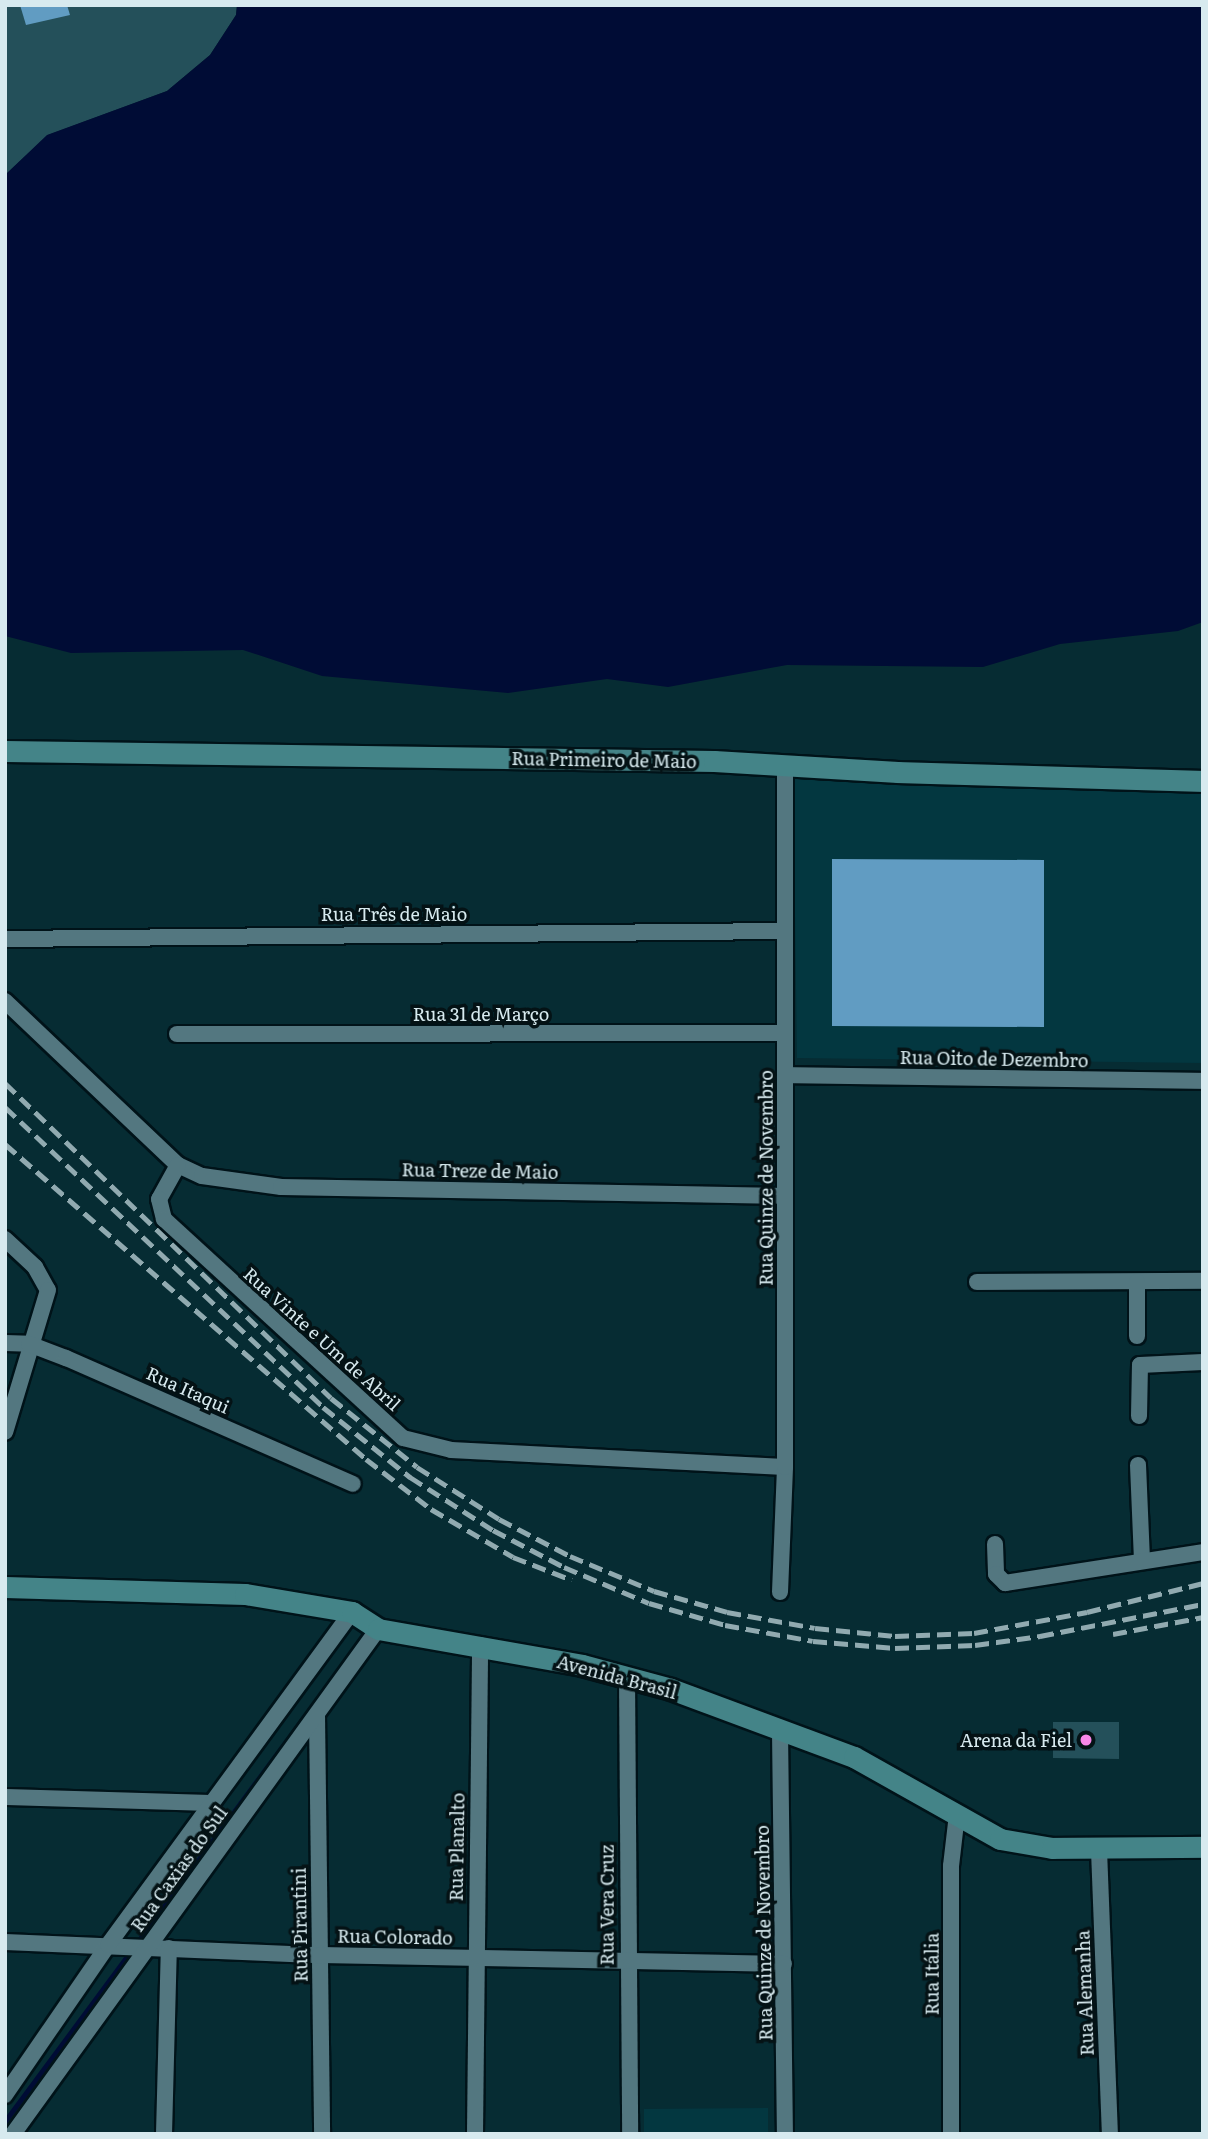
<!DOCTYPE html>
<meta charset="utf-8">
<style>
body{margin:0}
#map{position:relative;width:1208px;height:2139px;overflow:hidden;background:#062c33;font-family:Literata,serif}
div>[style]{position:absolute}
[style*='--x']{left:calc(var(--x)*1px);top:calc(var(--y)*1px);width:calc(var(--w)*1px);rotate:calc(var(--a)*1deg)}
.built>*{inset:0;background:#033740}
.green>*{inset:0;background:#24505a}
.water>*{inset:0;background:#000c35}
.stream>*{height:5px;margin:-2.5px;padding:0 2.5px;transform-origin:2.5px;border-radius:2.5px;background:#000c35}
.building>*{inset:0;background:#619cc2}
.roads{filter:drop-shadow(2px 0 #001319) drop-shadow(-2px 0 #001319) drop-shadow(0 2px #001319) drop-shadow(0 -2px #001319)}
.street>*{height:16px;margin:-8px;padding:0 8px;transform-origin:8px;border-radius:8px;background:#537780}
.secondary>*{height:21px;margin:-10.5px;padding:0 10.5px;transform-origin:10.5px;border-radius:10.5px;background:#448488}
.rail>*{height:5px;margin-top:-2.5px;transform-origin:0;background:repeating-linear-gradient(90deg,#91aab0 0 14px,transparent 0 21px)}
.dots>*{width:19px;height:19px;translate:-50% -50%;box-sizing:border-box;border:4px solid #041215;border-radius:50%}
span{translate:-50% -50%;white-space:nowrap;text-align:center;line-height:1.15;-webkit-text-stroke:7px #041215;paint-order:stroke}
.street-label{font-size:18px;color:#d7eaef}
.poi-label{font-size:18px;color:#d7eaef}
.right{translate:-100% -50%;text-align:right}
.frame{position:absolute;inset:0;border:7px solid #d7eaef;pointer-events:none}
</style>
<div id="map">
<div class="built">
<div style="clip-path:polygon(793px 773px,1203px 788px,1203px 1063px,797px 1058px)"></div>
<div style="clip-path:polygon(768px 2108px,768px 2134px,644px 2134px,644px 2109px)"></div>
</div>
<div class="green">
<div style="clip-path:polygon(5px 5px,237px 5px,236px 15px,210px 55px,167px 91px,48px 135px,5px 175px)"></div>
<div style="clip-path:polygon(1053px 1722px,1119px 1722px,1119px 1759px,1053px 1758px)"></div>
</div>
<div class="water">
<div style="clip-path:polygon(237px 5px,1203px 5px,1203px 622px,1178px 631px,1060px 644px,983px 667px,787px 665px,668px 687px,607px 679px,508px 693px,322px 676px,243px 650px,71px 653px,5px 636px,5px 175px,47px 135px,167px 91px,210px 55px,236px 15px)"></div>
</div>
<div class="stream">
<div style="--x:136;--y:1944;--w:358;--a:-53.5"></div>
<div style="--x:5;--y:2121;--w:210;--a:-53.5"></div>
</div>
<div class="building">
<div style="clip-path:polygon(20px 5px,67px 5px,70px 15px,26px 25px)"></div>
<div style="clip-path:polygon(832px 859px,1044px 860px,1044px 1027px,832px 1026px)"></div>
</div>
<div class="roads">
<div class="street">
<div style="--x:5;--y:939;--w:779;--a:-0.59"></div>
<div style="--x:5;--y:1001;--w:238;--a:43.5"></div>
<div style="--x:178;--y:1165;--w:26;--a:25"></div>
<div style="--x:202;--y:1176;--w:80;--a:7.9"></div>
<div style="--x:281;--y:1187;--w:504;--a:1.02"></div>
<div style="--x:177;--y:1034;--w:607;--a:-0.09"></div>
<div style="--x:785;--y:1075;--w:418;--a:0.8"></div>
<div style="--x:178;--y:1165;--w:39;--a:119"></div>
<div style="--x:159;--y:1199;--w:21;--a:76"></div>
<div style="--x:164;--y:1219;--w:324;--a:42.5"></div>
<div style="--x:403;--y:1438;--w:49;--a:14"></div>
<div style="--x:451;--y:1450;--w:334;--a:2.9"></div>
<div style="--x:5;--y:1239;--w:41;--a:43"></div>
<div style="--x:35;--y:1267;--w:26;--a:61"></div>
<div style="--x:48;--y:1290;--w:148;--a:106.8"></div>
<div style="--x:977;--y:1282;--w:226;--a:-0.3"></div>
<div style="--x:1137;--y:1336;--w:54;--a:-90"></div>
<div style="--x:5;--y:1343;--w:24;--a:2"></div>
<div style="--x:29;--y:1344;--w:40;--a:21"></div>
<div style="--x:66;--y:1358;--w:313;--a:23.7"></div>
<div style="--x:1139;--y:1416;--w:51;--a:-88.9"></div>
<div style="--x:1140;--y:1365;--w:63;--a:-2.7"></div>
<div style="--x:1138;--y:1465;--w:96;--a:87.6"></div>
<div style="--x:995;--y:1544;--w:30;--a:88"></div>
<div style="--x:996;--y:1574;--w:13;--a:45"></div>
<div style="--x:1005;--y:1583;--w:200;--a:-8.9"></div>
<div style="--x:780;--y:1592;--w:125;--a:-87.7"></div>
<div style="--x:785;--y:1467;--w:703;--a:-90"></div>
<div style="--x:627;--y:1676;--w:458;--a:89.6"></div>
<div style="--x:317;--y:1715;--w:419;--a:89.3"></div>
<div style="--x:780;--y:1731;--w:403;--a:89.3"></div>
<div style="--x:5;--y:1797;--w:206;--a:1.7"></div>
<div style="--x:1099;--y:1850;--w:284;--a:87.8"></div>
<div style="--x:5;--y:1942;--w:315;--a:2.4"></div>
<div style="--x:320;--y:1955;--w:464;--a:1.1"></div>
<div style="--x:5;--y:2095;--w:182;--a:-55.5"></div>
<div style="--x:108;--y:1945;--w:413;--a:-53.8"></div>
<div style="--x:13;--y:2134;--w:623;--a:-54.14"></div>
<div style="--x:164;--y:2134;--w:186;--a:-88.5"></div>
<div style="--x:475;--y:2134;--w:489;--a:-89.4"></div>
<div style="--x:951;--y:2134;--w:268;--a:-90"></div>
<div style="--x:951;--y:1866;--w:52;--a:-83.4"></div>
</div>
<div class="secondary">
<div style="--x:5;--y:751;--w:709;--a:0.81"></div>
<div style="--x:714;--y:761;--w:184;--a:3.4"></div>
<div style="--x:898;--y:772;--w:305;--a:1.7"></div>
<div style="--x:5;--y:1587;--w:240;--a:1.7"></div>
<div style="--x:245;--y:1594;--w:109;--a:9.5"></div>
<div style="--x:352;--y:1612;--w:31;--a:33"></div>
<div style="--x:378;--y:1629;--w:207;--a:10"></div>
<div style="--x:582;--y:1665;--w:92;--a:15.1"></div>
<div style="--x:671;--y:1689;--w:195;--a:20.4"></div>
<div style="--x:854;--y:1757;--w:167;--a:29.3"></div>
<div style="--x:1000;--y:1839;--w:53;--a:9.8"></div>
<div style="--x:1052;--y:1848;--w:151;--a:-0.4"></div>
</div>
</div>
<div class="rail">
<div style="--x:5;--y:1083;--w:453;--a:44"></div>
<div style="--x:331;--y:1398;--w:110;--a:38.7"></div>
<div style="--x:417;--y:1467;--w:97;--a:32.4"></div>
<div style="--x:499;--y:1519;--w:80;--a:27.5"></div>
<div style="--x:570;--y:1556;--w:91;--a:22.6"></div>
<div style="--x:654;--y:1591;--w:76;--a:16"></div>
<div style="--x:727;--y:1612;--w:89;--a:10.3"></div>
<div style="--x:815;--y:1628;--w:80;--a:5.7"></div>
<div style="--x:895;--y:1636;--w:79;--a:-2.2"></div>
<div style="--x:974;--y:1633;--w:115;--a:-10.5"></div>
<div style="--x:1087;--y:1612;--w:120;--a:-14"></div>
<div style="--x:5;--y:1107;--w:437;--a:43.3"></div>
<div style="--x:323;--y:1407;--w:112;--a:38.8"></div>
<div style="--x:410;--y:1477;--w:98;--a:32.6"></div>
<div style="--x:493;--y:1530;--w:80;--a:27.5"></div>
<div style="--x:564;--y:1567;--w:92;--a:23"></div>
<div style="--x:649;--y:1603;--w:79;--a:16.1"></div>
<div style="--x:725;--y:1625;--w:89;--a:10.3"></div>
<div style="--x:813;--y:1641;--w:82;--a:4.9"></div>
<div style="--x:895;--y:1648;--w:80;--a:-2.1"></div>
<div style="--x:975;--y:1645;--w:66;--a:-7.9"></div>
<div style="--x:1040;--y:1636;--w:166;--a:-11.1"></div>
<div style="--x:5;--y:1144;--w:479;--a:41.1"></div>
<div style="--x:366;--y:1459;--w:82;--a:37.6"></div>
<div style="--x:431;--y:1509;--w:95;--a:30.3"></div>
<div style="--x:513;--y:1557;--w:63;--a:21.3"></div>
<div style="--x:1113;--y:1634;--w:92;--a:-10.7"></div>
</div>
<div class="dots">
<div style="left:1086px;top:1740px;background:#f987e8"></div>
</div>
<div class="street-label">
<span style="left:604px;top:760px;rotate:1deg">Rua Primeiro de Maio</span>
<span style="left:394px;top:914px">Rua Três de Maio</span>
<span style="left:481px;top:1014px">Rua 31 de Março</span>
<span style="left:994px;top:1059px;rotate:1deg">Rua Oito de Dezembro</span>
<span style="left:480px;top:1171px;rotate:1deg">Rua Treze de Maio</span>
<span style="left:766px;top:1178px;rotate:-90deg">Rua Quinze de Novembro</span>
<span style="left:322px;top:1339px;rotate:42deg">Rua Vinte e Um de Abril</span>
<span style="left:188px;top:1390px;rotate:24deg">Rua Itaqui</span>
<span style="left:617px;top:1677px;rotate:15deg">Avenida Brasil</span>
<span style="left:457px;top:1847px;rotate:-89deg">Rua Planalto</span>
<span style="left:179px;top:1869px;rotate:-54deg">Rua Caxias do Sul</span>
<span style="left:607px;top:1905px;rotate:-90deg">Rua Vera Cruz</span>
<span style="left:300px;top:1925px;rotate:-91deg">Rua Pirantini</span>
<span style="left:764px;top:1933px;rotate:-91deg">Rua Quinze de Novembro</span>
<span style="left:395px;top:1937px;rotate:1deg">Rua Colorado</span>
<span style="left:932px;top:1974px;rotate:-90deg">Rua Itália</span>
<span style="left:1085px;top:1993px;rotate:-92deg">Rua Alemanha</span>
</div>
<div class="poi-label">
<span class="right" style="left:1072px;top:1740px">Arena da Fiel</span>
</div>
<div class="frame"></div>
</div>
